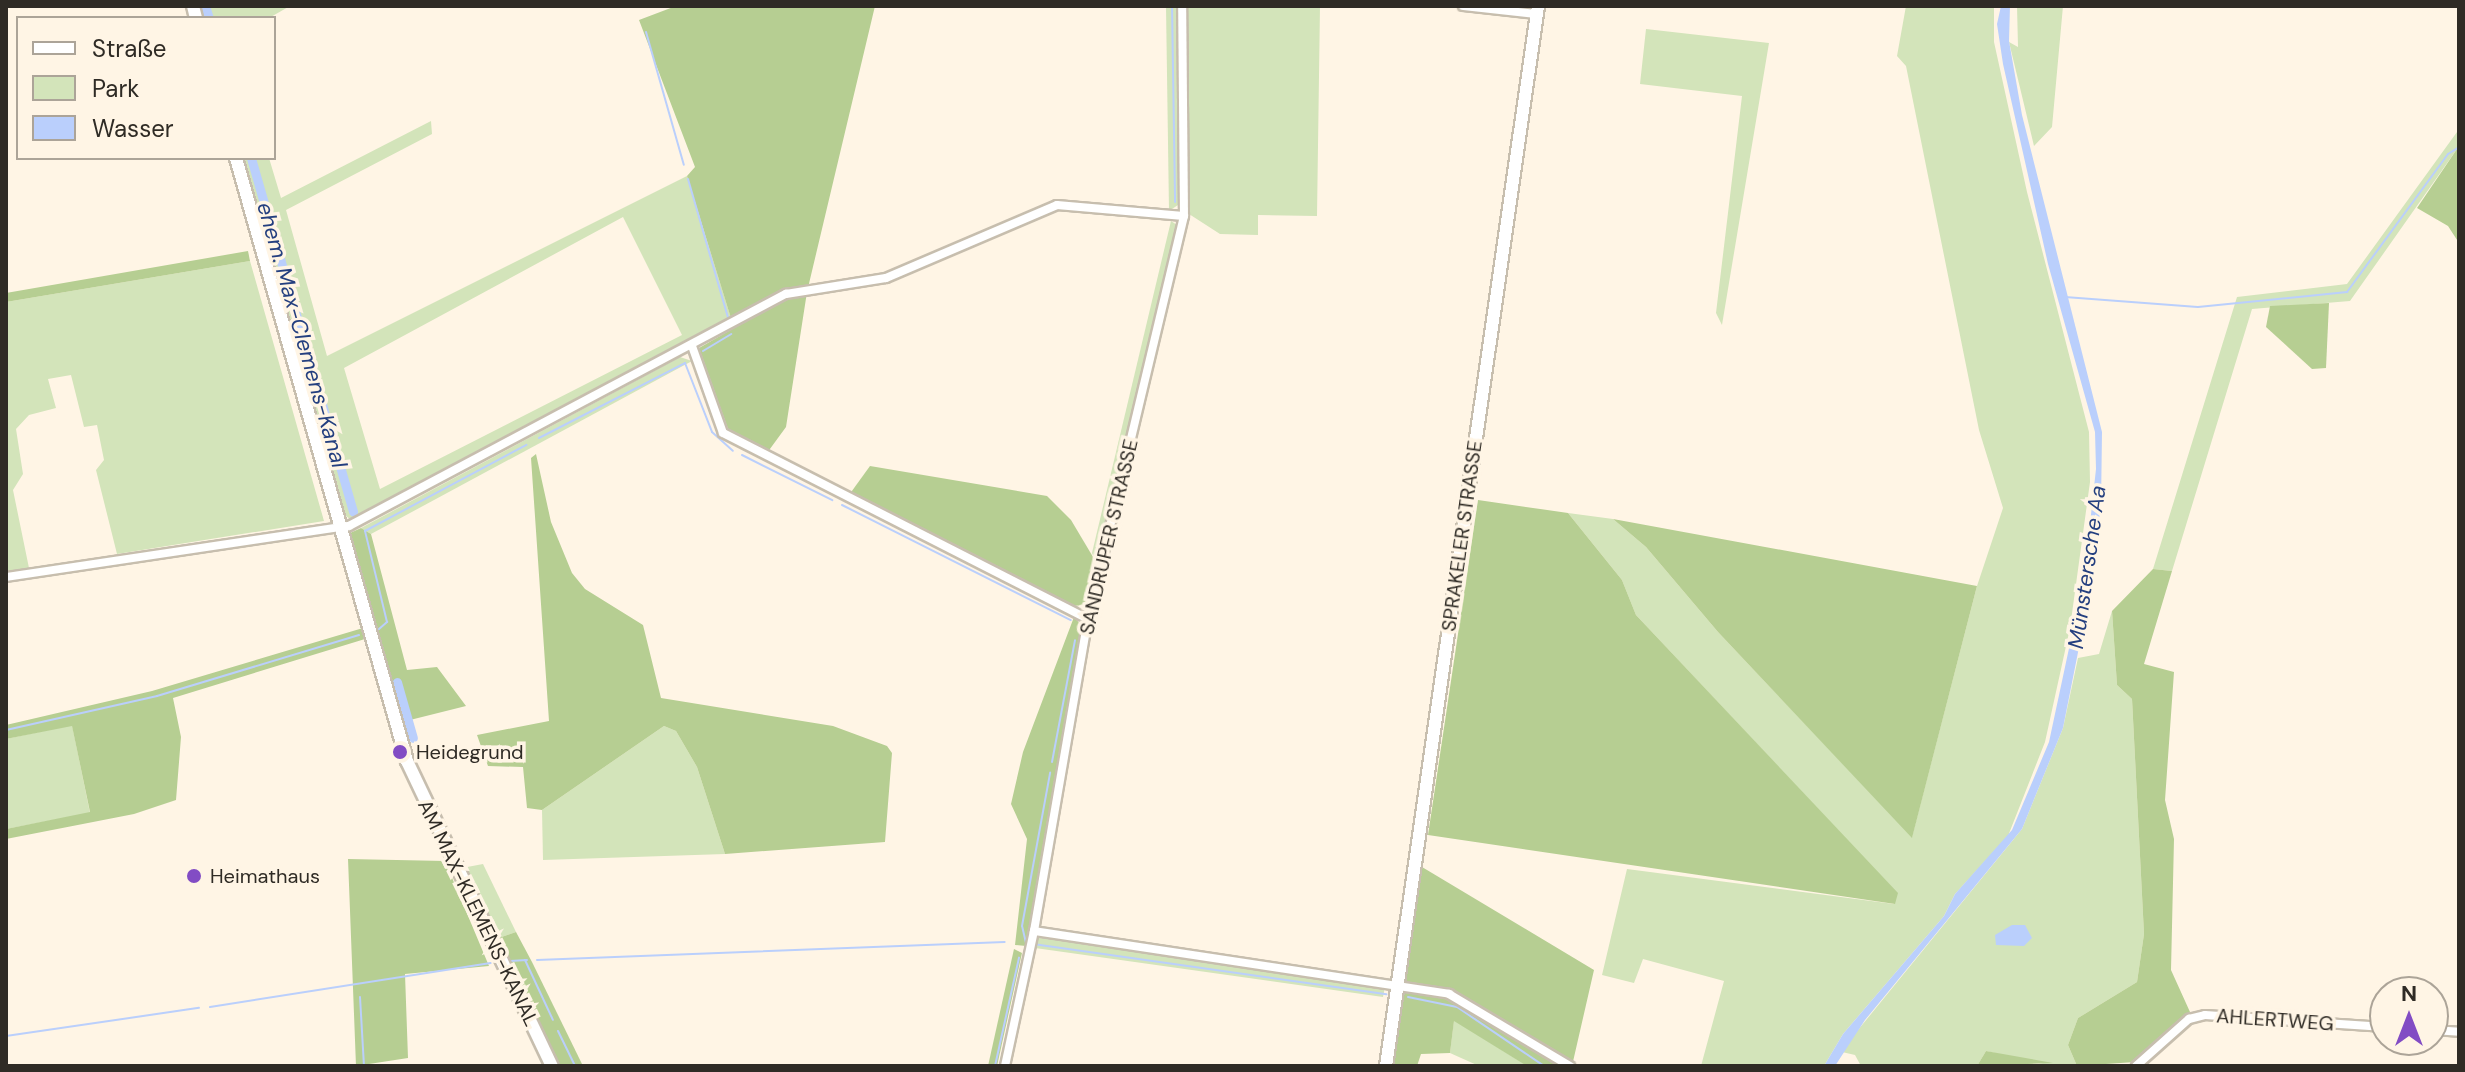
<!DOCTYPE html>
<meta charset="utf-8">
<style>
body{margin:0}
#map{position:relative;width:2465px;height:1072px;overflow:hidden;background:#fff5e5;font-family:"DM Sans",sans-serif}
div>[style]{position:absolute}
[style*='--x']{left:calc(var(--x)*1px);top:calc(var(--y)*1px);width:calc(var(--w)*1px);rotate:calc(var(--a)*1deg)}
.green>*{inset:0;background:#d3e4ba}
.forest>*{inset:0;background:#b6ce92}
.water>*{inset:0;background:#bacffc}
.stream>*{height:2px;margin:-1px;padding:0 1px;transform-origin:1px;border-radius:1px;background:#bacffc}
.canal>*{height:9px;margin:-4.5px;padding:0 4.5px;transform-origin:4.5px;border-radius:4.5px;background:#bacffc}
.roads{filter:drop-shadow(2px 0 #c7beae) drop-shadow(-2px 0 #c7beae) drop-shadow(0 2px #c7beae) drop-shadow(0 -2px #c7beae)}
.minor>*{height:8px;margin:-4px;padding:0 4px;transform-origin:4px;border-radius:4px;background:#fff}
.secondary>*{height:12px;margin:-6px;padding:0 6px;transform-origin:6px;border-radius:6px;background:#fff}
.dots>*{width:22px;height:22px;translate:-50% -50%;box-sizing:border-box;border:4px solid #fff5e5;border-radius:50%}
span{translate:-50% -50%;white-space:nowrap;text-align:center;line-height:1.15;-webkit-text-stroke:7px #fff5e5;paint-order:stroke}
.street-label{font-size:20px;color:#2f2b25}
.poi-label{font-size:20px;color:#2f2b25}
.left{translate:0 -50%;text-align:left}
.water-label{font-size:22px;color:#243f7f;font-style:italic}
.frame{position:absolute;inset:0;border:8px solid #2f2b25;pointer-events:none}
.legend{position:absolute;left:16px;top:16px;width:260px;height:144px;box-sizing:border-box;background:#fff5e5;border:2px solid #aca498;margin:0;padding:10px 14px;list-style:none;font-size:24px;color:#2f2b25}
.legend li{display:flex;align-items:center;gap:16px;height:40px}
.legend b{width:40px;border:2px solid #aca498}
.north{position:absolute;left:2369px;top:976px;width:80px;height:80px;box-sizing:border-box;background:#fff5e5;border:2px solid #aca498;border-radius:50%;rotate:0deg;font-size:22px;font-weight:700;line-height:32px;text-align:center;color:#2f2b25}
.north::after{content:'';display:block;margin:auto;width:28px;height:36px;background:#824cc4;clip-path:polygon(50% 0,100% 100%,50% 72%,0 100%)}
</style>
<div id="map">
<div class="green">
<div style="clip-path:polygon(199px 6px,290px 6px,269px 18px,202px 18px)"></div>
<div style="clip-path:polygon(1166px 6px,1176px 6px,1178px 205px,1169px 211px)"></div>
<div style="clip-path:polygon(1187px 6px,1320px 6px,1317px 216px,1258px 215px,1258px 235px,1220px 234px,1189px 214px)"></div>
<div style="clip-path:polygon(1906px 6px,1994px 6px,1994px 42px,2027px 192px,2089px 432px,2090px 482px,2070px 628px,2045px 742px,2008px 836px,1955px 894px,1944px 916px,1843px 1034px,1824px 1066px,1701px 1066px,1724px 981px,1643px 959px,1634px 983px,1602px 975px,1627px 869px,1894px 904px,1897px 893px,1636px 615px,1622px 580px,1568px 513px,1613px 519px,1646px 547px,1718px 632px,1912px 837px,1977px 586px,2003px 508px,1979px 430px,1906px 66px,1897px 56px)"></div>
<div style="clip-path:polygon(2017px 6px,2063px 6px,2052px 127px,2034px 146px,2009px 42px,2018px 47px)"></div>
<div style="clip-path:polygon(1646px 29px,1769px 43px,1722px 325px,1716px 313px,1742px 96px,1640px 84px)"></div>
<div style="clip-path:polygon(evenodd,431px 121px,432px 134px,286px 210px,327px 356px,687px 176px,731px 318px,350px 519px,343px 514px,242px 158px,269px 158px,281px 198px,431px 121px,623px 217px,682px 335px,380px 489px,344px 368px,623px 217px)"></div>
<div style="clip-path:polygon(2457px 132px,2457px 149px,2350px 301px,2252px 309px,2172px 571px,2153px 569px,2237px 297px,2347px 284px)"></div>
<div style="clip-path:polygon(1171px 221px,1177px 225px,1096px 562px,1092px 553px)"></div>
<div style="clip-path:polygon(250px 261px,324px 521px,117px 554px,96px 470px,104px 460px,97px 425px,84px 427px,71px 375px,48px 379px,56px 408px,29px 415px,16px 429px,23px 474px,13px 490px,29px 568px,6px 571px,6px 302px)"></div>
<div style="clip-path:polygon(680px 357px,692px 361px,371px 534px,361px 528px)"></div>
<div style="clip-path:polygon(2112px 611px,2117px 685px,2132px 699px,2144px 934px,2137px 982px,2078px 1018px,2068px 1045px,2077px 1066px,2052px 1066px,1986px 1051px,1977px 1066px,1861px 1066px,1855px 1055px,1842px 1052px,1849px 1041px,2022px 829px,2063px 728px,2078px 658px,2099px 654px)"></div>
<div style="clip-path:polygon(72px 725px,90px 813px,6px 829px,6px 739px)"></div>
<div style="clip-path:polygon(664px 726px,676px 731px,697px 767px,725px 854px,543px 860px,542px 810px)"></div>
<div style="clip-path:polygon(483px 864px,516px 932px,496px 939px,462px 868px)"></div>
<div style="clip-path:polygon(1038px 937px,1385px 987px,1383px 997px,1035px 948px)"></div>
<div style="clip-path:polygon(1454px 1020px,1527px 1066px,1479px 1066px,1450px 1053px)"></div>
</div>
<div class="forest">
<div style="clip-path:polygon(676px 6px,875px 6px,807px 292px,786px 427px,767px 453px,728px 429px,699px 348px,734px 328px,687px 176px,695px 167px,639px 20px)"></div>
<div style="clip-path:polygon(2459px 127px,2459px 243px,2448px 226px,2417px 208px,2457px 149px)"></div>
<div style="clip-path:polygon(248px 251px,250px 261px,6px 302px,6px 293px)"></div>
<div style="clip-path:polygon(2329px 303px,2326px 368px,2312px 369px,2266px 327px,2270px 306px)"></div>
<div style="clip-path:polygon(536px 454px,551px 522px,572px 573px,585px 589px,643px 625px,661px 698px,833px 726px,887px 746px,892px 753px,885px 842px,725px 854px,697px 767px,676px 731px,664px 726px,542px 810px,527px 808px,523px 767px,488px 766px,477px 735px,549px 721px,531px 458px)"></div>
<div style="clip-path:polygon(870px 466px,1047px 496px,1071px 520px,1096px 562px,1086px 605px,1071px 606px,849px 495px)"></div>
<div style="clip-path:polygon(1478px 500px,1568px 513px,1622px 580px,1636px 615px,1898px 893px,1895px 904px,1428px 835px)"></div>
<div style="clip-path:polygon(1613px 519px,1977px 586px,1912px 838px,1718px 632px,1646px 547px)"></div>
<div style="clip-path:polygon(361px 528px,371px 534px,407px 670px,437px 667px,466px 706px,402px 722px,348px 534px)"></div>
<div style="clip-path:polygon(2153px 569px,2172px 571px,2144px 664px,2174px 672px,2165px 800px,2174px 839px,2171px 970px,2190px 1012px,2135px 1062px,2077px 1066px,2068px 1045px,2078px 1018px,2137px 982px,2144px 934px,2132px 699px,2117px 685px,2112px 611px)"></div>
<div style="clip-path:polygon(1074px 617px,1082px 626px,1026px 946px,1015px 945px,1027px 839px,1011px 804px,1023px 752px)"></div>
<div style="clip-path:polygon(363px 628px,365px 639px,173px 698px,181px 737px,176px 800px,134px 814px,6px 839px,6px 829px,90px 812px,72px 726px,6px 739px,6px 725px,152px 691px)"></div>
<div style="clip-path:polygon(348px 859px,445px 861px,489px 966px,405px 974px,408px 1058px,356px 1066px)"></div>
<div style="clip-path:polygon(1422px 867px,1594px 970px,1572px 1066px,1527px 1066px,1454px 1021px,1450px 1053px,1421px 1054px,1417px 1066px,1393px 1066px)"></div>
<div style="clip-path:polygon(516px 932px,532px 962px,583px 1066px,557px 1066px,496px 939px)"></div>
<div style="clip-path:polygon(1014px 949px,1022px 953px,997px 1066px,988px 1066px)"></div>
<div style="clip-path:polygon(1986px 1051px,2053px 1063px,1977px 1066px)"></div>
</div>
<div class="water">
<div style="clip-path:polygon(2001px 6px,2010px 6px,2009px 41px,2022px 115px,2102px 432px,2101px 506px,2085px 617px,2063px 728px,2022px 829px,1865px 1020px,1835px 1066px,1824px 1066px,1843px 1034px,1944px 916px,1955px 894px,2012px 830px,2049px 742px,2084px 578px,2096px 469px,2095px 432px,2048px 264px,2003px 64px,1997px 24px)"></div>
<div style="clip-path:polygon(2012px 925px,2025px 925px,2032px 938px,2024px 946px,1996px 945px,1995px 935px)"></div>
</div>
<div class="stream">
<div style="--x:1172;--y:6;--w:196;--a:89.1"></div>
<div style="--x:646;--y:32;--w:138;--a:74.1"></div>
<div style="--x:688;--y:179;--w:145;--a:73.9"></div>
<div style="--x:2065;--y:297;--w:133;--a:4.3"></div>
<div style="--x:2198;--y:307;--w:150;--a:-5.7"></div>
<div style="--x:2347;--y:292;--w:171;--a:-53.8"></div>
<div style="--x:2448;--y:154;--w:13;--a:-32"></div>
<div style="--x:703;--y:351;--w:33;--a:-31"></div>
<div style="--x:539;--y:438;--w:164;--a:-27.2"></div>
<div style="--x:685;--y:363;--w:74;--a:68.6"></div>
<div style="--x:712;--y:432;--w:28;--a:42"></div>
<div style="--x:742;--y:455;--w:101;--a:26.6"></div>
<div style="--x:842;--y:505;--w:256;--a:26.7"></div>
<div style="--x:379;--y:629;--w:11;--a:-41"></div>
<div style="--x:387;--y:622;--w:94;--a:-103.6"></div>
<div style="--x:365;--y:531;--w:183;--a:-28.1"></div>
<div style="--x:6;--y:730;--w:155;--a:-12.7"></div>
<div style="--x:157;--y:696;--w:211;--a:-16.8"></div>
<div style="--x:1052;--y:762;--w:124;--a:-79.3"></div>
<div style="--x:1026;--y:943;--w:17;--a:-103"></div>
<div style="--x:1022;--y:926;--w:156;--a:-79.6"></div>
<div style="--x:1033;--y:944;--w:357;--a:8.1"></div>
<div style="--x:525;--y:960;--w:66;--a:65"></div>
<div style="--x:537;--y:960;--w:468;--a:-2.2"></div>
<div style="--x:510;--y:961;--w:17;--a:-3"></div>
<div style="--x:360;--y:997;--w:69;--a:86.7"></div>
<div style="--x:1408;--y:997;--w:50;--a:11.5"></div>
<div style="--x:1457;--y:1007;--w:105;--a:34.1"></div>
<div style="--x:210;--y:1007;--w:284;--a:-8.9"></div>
<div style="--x:558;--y:1031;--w:39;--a:64"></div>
<div style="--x:6;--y:1036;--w:195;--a:-8.3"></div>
<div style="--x:995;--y:1066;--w:111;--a:-77.5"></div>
</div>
<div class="canal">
<div style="--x:205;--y:6;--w:13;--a:72"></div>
<div style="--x:251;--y:158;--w:368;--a:73.9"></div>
<div style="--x:397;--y:682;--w:58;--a:74.1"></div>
</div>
<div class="roads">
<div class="minor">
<div style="--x:1463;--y:6;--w:74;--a:6.2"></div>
<div style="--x:692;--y:346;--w:92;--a:70.4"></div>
<div style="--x:723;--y:433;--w:410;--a:27"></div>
<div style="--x:6;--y:577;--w:347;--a:-8.5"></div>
<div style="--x:349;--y:526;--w:495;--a:-28"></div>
<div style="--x:786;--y:294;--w:101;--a:-9.1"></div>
<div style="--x:886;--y:278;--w:186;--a:-23.1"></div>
<div style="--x:1057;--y:205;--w:127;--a:5"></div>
<div style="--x:1034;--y:931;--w:420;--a:8.6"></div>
<div style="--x:1449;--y:994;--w:141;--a:30.8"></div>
<div style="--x:2433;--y:1030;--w:26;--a:4"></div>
<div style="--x:1005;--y:1066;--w:138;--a:-77.9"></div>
<div style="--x:1034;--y:931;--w:317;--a:-80.2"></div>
<div style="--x:1088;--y:619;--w:414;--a:-76.6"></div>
<div style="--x:1184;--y:216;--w:210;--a:-90.5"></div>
<div style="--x:2136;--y:1066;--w:71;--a:-41.6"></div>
<div style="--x:2189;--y:1019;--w:16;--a:-14"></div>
<div style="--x:2205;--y:1015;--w:180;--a:3.8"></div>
</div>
<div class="secondary">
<div style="--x:193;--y:6;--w:12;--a:76"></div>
<div style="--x:236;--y:158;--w:627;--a:74.17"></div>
<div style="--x:407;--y:761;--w:338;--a:64.6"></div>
<div style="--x:1386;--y:1066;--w:1071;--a:-81.84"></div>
</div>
</div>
<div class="dots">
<div style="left:400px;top:752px;background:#824cc4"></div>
<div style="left:194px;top:876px;background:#824cc4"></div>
</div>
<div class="street-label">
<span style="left:1462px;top:536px;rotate:-82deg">SPRAKELER STRASSE</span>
<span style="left:1109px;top:537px;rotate:-77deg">SANDRUPER STRASSE</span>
<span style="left:478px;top:913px;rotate:64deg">AM MAX-KLEMENS-KANAL</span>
<span style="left:2275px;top:1020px;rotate:4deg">AHLERTWEG</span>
</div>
<div class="poi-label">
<span class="left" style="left:416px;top:752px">Heidegrund</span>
<span class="left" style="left:210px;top:876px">Heimathaus</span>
</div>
<div class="water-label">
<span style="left:302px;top:335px;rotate:74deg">ehem. Max-Clemens-Kanal</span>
<span style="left:2087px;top:567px;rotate:-82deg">Münstersche Aa</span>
</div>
<div class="frame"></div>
<ul class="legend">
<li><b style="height:10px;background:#fff"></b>Straße</li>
<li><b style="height:22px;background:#d3e4ba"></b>Park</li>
<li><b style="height:22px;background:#bacffc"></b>Wasser</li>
</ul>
<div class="north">N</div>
</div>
